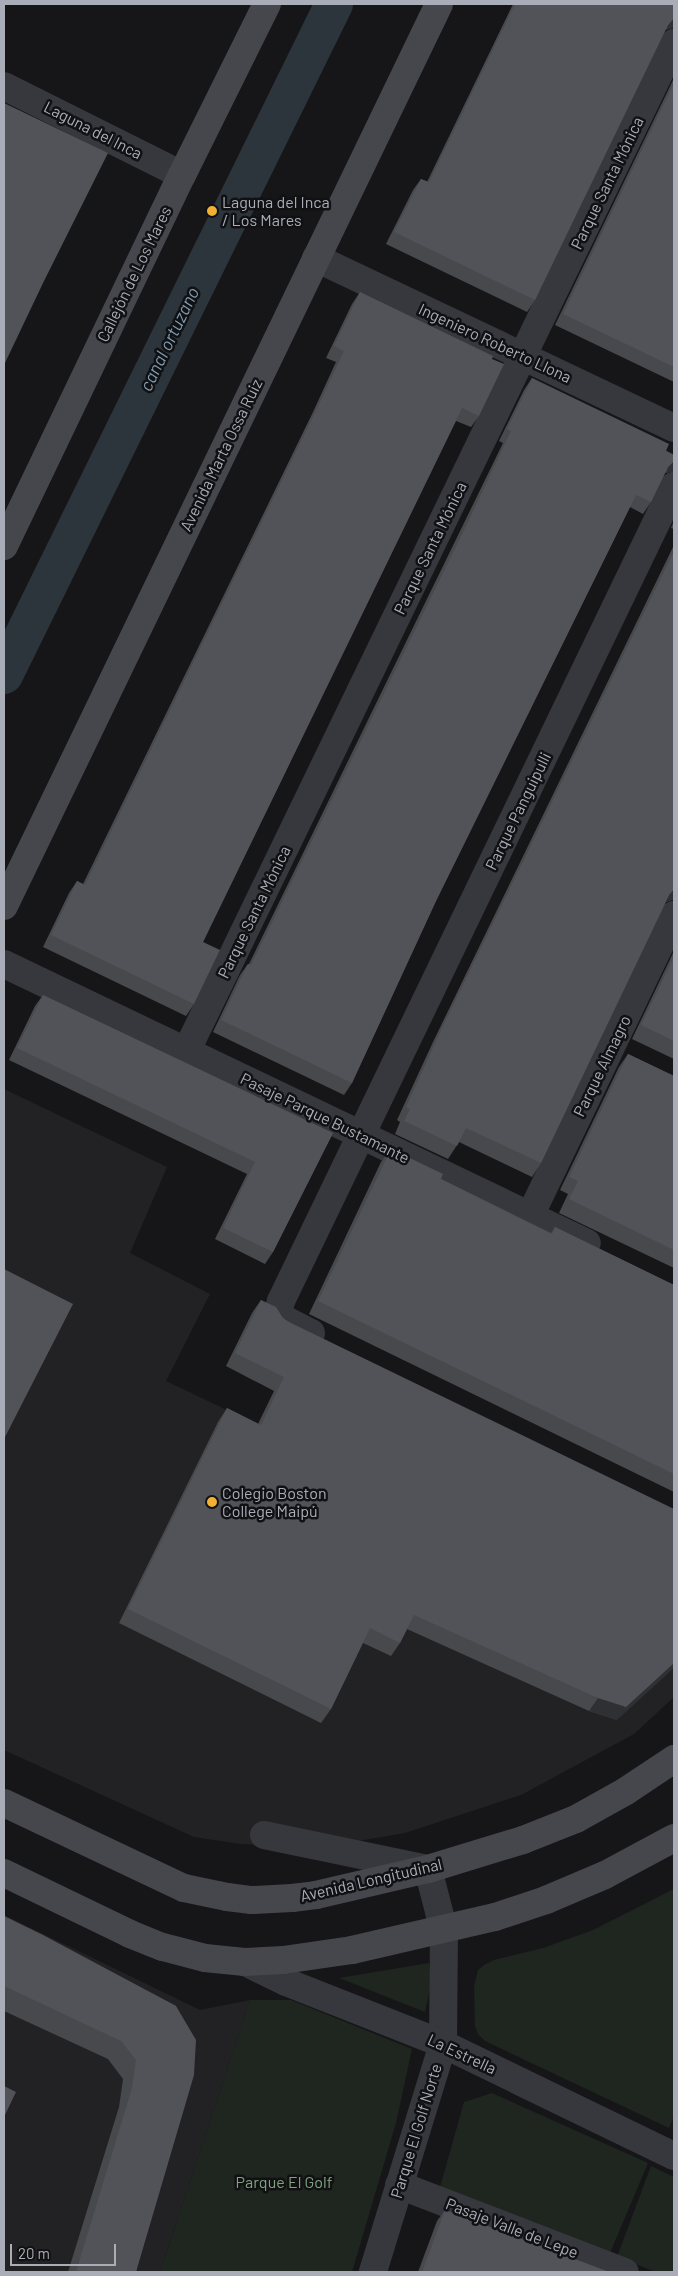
<!DOCTYPE html>
<meta charset="utf-8">
<style>
body{margin:0}
#map{position:relative;width:678px;height:2276px;overflow:hidden;background:#161618;font-family:Barlow,sans-serif}
div>[style]{position:absolute}
[style*='--x']{left:calc(var(--x)*1px);top:calc(var(--y)*1px);width:calc(var(--w)*1px);rotate:calc(var(--a)*1deg)}
.built>*{inset:0;background:#222225}
.green>*{inset:0;background:#1e261f}
.canal>*{height:38px;margin:-19px;padding:0 19px;transform-origin:19px;border-radius:19px;background:#2c353c}
.street>*{height:28px;margin:-14px;padding:0 14px;transform-origin:14px;border-radius:14px;background:#37383d}
.secondary>*{height:28px;margin:-14px;padding:0 14px;transform-origin:14px;border-radius:14px;background:#45474d}
.wall>*{inset:0;background:#47494d}
.shaded-wall>*{inset:0;background:#2f3033}
.building>*{inset:0;background:#525359}
.dots>*{width:14px;height:14px;translate:-50% -50%;box-sizing:border-box;border:2px solid #111113;border-radius:50%}
span{translate:-50% -50%;white-space:nowrap;text-align:center;line-height:1.15;-webkit-text-stroke:5px #111113;paint-order:stroke}
.street-label{font-size:16px;color:#a8adb8}
.poi-label{font-size:16px;color:#a8adb8}
.left{translate:0 -50%;text-align:left}
.park-label{font-size:16px;color:#7fa381}
.water-label{font-size:18px;color:#7f9bb3;font-style:italic}
.frame{position:absolute;inset:0;border:5px solid #a8adb8;pointer-events:none}
.scale{position:absolute;left:10px;top:2244px;width:106px;height:22px;box-sizing:border-box;border:2px solid #a8adb8;border-top:0;padding-left:6px;font-size:15px;line-height:18px;white-space:nowrap;color:#a8adb8;-webkit-text-stroke:4px #111113;paint-order:stroke}
</style>
<div id="map">
<div class="built">
<div style="clip-path:polygon(4px 1089px,167px 1167px,130px 1253px,210px 1294px,166px 1381px,674px 1624px,674px 1697px,634px 1734px,521px 1795px,405px 1833px,323px 1847px,241px 1844px,194px 1837px,4px 1750px)"></div>
<div style="clip-path:polygon(4px 1915px,200px 2010px,250px 2000px,160px 2272px,4px 2272px)"></div>
</div>
<div class="green">
<div style="clip-path:polygon(674px 1889px,674px 2116px,669px 2128px,485px 2041px,478px 2034px,475px 2026px,474px 1987px,478px 1970px,484px 1965px,494px 1960px,543px 1948px,593px 1930px)"></div>
<div style="clip-path:polygon(429px 1963px,431px 1985px,425px 2012px,339px 1978px)"></div>
<div style="clip-path:polygon(250px 2000px,291px 2000px,412px 2049px,396px 2123px,352px 2272px,160px 2272px)"></div>
<div style="clip-path:polygon(492px 2093px,648px 2163px,610px 2253px,440px 2187px,464px 2102px)"></div>
<div style="clip-path:polygon(651px 2166px,674px 2177px,674px 2272px,656px 2272px,617px 2257px)"></div>
</div>
<div class="canal">
<div style="--x:4;--y:675;--w:748;--a:-63.81"></div>
</div>
<div class="street">
<div style="--x:4;--y:86;--w:199;--a:26.6"></div>
<div style="--x:316;--y:258;--w:396;--a:25.4"></div>
<div style="--x:4;--y:964;--w:646;--a:25.57"></div>
<div style="--x:186;--y:1052;--w:1121;--a:-64.19"></div>
<div style="--x:530;--y:1216;--w:334;--a:-64.4"></div>
<div style="--x:311;--y:1333;--w:33;--a:-153"></div>
<div style="--x:282;--y:1318;--w:10;--a:-107"></div>
<div style="--x:279;--y:1308;--w:7;--a:-74"></div>
<div style="--x:281;--y:1301;--w:905;--a:-64.26"></div>
<div style="--x:264;--y:1835;--w:167;--a:11.7"></div>
<div style="--x:428;--y:1869;--w:64;--a:75.5"></div>
<div style="--x:444;--y:1931;--w:113;--a:90.5"></div>
<div style="--x:443;--y:2044;--w:239;--a:107.1"></div>
<div style="--x:245;--y:1962;--w:46;--a:26"></div>
<div style="--x:286;--y:1982;--w:169;--a:21.5"></div>
<div style="--x:443;--y:2044;--w:257;--a:25.9"></div>
<div style="--x:399;--y:2185;--w:242;--a:21.1"></div>
</div>
<div class="secondary">
<div style="--x:4;--y:546;--w:411;--a:-64.4"></div>
<div style="--x:182;--y:175;--w:191;--a:-63.6"></div>
<div style="--x:4;--y:906;--w:1001;--a:-64.25"></div>
<div style="--x:4;--y:1803;--w:199;--a:25.3"></div>
<div style="--x:184;--y:1888;--w:44;--a:11.8"></div>
<div style="--x:227;--y:1897;--w:25;--a:7"></div>
<div style="--x:252;--y:1900;--w:40;--a:-2.9"></div>
<div style="--x:292;--y:1898;--w:24;--a:-7"></div>
<div style="--x:316;--y:1895;--w:115;--a:-13.1"></div>
<div style="--x:428;--y:1869;--w:99;--a:-17"></div>
<div style="--x:523;--y:1840;--w:57;--a:-21.6"></div>
<div style="--x:576;--y:1819;--w:57;--a:-29.2"></div>
<div style="--x:626;--y:1791;--w:58;--a:-33.7"></div>
<div style="--x:4;--y:1873;--w:140;--a:25.8"></div>
<div style="--x:130;--y:1934;--w:35;--a:22"></div>
<div style="--x:163;--y:1947;--w:43;--a:14.7"></div>
<div style="--x:205;--y:1958;--w:40;--a:5.7"></div>
<div style="--x:245;--y:1962;--w:38;--a:-3"></div>
<div style="--x:283;--y:1960;--w:70;--a:-8.2"></div>
<div style="--x:352;--y:1950;--w:147;--a:-13"></div>
<div style="--x:495;--y:1917;--w:54;--a:-18.4"></div>
<div style="--x:546;--y:1900;--w:64;--a:-23"></div>
<div style="--x:605;--y:1875;--w:78;--a:-28.2"></div>
</div>
<div class="wall">
<div style="clip-path:polygon(513px 4px,674px 4px,674px 28px,672px 28px,665px 30px,535px 300px,527px 312px,386px 244px,413px 190px,421px 179px,427px 182px)"></div>
<div style="clip-path:polygon(674px 78px,674px 382px,555px 325px)"></div>
<div style="clip-path:polygon(360px 292px,492px 359px,479px 416px,471px 427px,456px 421px,203px 942px,194px 1004px,186px 1016px,43px 947px,69px 893px,77px 881px,83px 884px,313px 412px,336px 362px,326px 358px,352px 304px)"></div>
<div style="clip-path:polygon(532px 378px,674px 455px,674px 471px,665px 473px,651px 502px,643px 514px,630px 507px,436px 901px,352px 1083px,344px 1095px,213px 1032px,240px 975px,248px 964px,249px 964px,503px 443px,499px 441px,524px 390px)"></div>
<div style="clip-path:polygon(674px 521px,674px 529px,671px 528px)"></div>
<div style="clip-path:polygon(674px 545px,674px 900px,672px 900px,666px 902px,541px 1163px,532px 1177px,459px 1142px,448px 1159px,395px 1134px,400px 1122px,397px 1120px,433px 1042px)"></div>
<div style="clip-path:polygon(674px 951px,674px 1059px,632px 1039px)"></div>
<div style="clip-path:polygon(43px 995px,333px 1133px,273px 1252px,265px 1264px,215px 1239px,247px 1174px,9px 1060px,35px 1006px)"></div>
<div style="clip-path:polygon(628px 1054px,674px 1076px,674px 1268px,559px 1213px,568px 1194px,560px 1190px,619px 1067px)"></div>
<div style="clip-path:polygon(391px 1149px,441px 1179px,551px 1233px,555px 1227px,674px 1285px,674px 1492px,309px 1314px,381px 1162px)"></div>
<div style="clip-path:polygon(261px 1300px,283px 1318px,617px 1720px,589px 1711px,407px 1629px,400px 1643px,391px 1656px,363px 1643px,331px 1709px,321px 1723px,119px 1623px,218px 1422px,227px 1408px,258px 1424px,274px 1391px,226px 1366px,252px 1313px)"></div>
<div style="clip-path:polygon(4px 1916px,176px 2006px,136px 2272px,68px 2272px,119px 2107px,123px 2079px,108px 2059px,4px 2011px)"></div>
<div style="clip-path:polygon(445px 2210px,609px 2272px,418px 2272px,437px 2221px)"></div>
</div>
<div class="shaded-wall">
<div style="clip-path:polygon(674px 18px,674px 28px,672px 28px,666px 30px,668px 25px)"></div>
<div style="clip-path:polygon(674px 461px,674px 471px,666px 473px,668px 467px)"></div>
<div style="clip-path:polygon(674px 889px,674px 900px,672px 900px,665px 902px,669px 895px)"></div>
<div style="clip-path:polygon(674px 1663px,674px 1668px,617px 1720px,589px 1711px,598px 1698px)"></div>
</div>
<div class="building">
<div style="clip-path:polygon(515px 4px,674px 4px,674px 18px,668px 25px,535px 300px,394px 232px,421px 179px,429px 182px)"></div>
<div style="clip-path:polygon(674px 83px,674px 367px,563px 314px)"></div>
<div style="clip-path:polygon(4px 103px,108px 153px,44px 281px,4px 365px)"></div>
<div style="clip-path:polygon(360px 292px,493px 356px,492px 359px,504px 364px,479px 416px,462px 408px,203px 942px,220px 950px,194px 1004px,51px 935px,77px 881px,85px 885px,321px 400px,344px 351px,334px 346px)"></div>
<div style="clip-path:polygon(532px 378px,669px 444px,666px 451px,674px 455px,674px 461px,668px 467px,651px 502px,636px 495px,436px 901px,352px 1083px,221px 1020px,248px 964px,251px 965px,467px 524px,511px 431px,507px 429px)"></div>
<div style="clip-path:polygon(674px 551px,674px 889px,669px 895px,541px 1163px,466px 1128px,457px 1146px,404px 1121px,410px 1109px,406px 1107px,442px 1028px)"></div>
<div style="clip-path:polygon(674px 957px,674px 1041px,641px 1025px)"></div>
<div style="clip-path:polygon(43px 995px,333px 1133px,273px 1252px,223px 1228px,255px 1162px,17px 1048px)"></div>
<div style="clip-path:polygon(628px 1054px,674px 1076px,674px 1250px,569px 1199px,578px 1181px,569px 1177px)"></div>
<div style="clip-path:polygon(391px 1149px,443px 1174px,441px 1179px,552px 1234px,555px 1227px,674px 1285px,674px 1474px,318px 1301px)"></div>
<div style="clip-path:polygon(4px 1269px,73px 1304px,4px 1439px)"></div>
<div style="clip-path:polygon(261px 1300px,276px 1307px,283px 1318px,289px 1322px,674px 1509px,674px 1663px,626px 1707px,598px 1698px,414px 1615px,400px 1643px,370px 1628px,331px 1709px,128px 1609px,227px 1408px,261px 1425px,284px 1377px,235px 1353px)"></div>
<div style="clip-path:polygon(4px 1916px,43px 1935px,176px 2006px,196px 2040px,194px 2075px,136px 2272px,76px 2272px,132px 2088px,136px 2060px,121px 2041px,4px 1986px)"></div>
<div style="clip-path:polygon(4px 2086px,16px 2092px,4px 2117px)"></div>
<div style="clip-path:polygon(445px 2210px,609px 2272px,422px 2272px)"></div>
</div>
<div class="dots">
<div style="left:212px;top:211px;background:#f2b134"></div>
<div style="left:212px;top:1502px;background:#f2b134"></div>
</div>
<div class="street-label">
<span style="left:93px;top:130px;rotate:27deg">Laguna del Inca</span>
<span style="left:607px;top:183px;rotate:-64deg">Parque Santa Mónica</span>
<span style="left:134px;top:274px;rotate:-64deg">Callejón de Los Mares</span>
<span style="left:495px;top:343px;rotate:25deg">Ingeniero Roberto Llona</span>
<span style="left:221px;top:455px;rotate:-64deg">Avenida Marta Ossa Ruiz</span>
<span style="left:430px;top:548px;rotate:-64deg">Parque Santa Mónica</span>
<span style="left:518px;top:811px;rotate:-64deg">Parque Panguipulli</span>
<span style="left:254px;top:912px;rotate:-64deg">Parque Santa Mónica</span>
<span style="left:602px;top:1066px;rotate:-64deg">Parque Almagro</span>
<span style="left:325px;top:1118px;rotate:26deg">Pasaje Parque Bustamante</span>
<span style="left:371px;top:1880px;rotate:-13deg">Avenida Longitudinal</span>
<span style="left:462px;top:2054px;rotate:25deg">La Estrella</span>
<span style="left:416px;top:2131px;rotate:-73deg">Parque El Golf Norte</span>
<span style="left:512px;top:2228px;rotate:21deg">Pasaje Valle de Lepe</span>
</div>
<div class="poi-label">
<span class="left" style="left:222px;top:211px">Laguna del Inca<br>/ Los Mares</span>
<span class="left" style="left:222px;top:1502px">Colegio Boston<br>College Maipú</span>
</div>
<div class="park-label">
<span style="left:284px;top:2182px">Parque El Golf</span>
</div>
<div class="water-label">
<span style="left:169px;top:339px;rotate:-64deg">canal ortuzano</span>
</div>
<div class="frame"></div>
<div class="scale">20 m</div>
</div>
